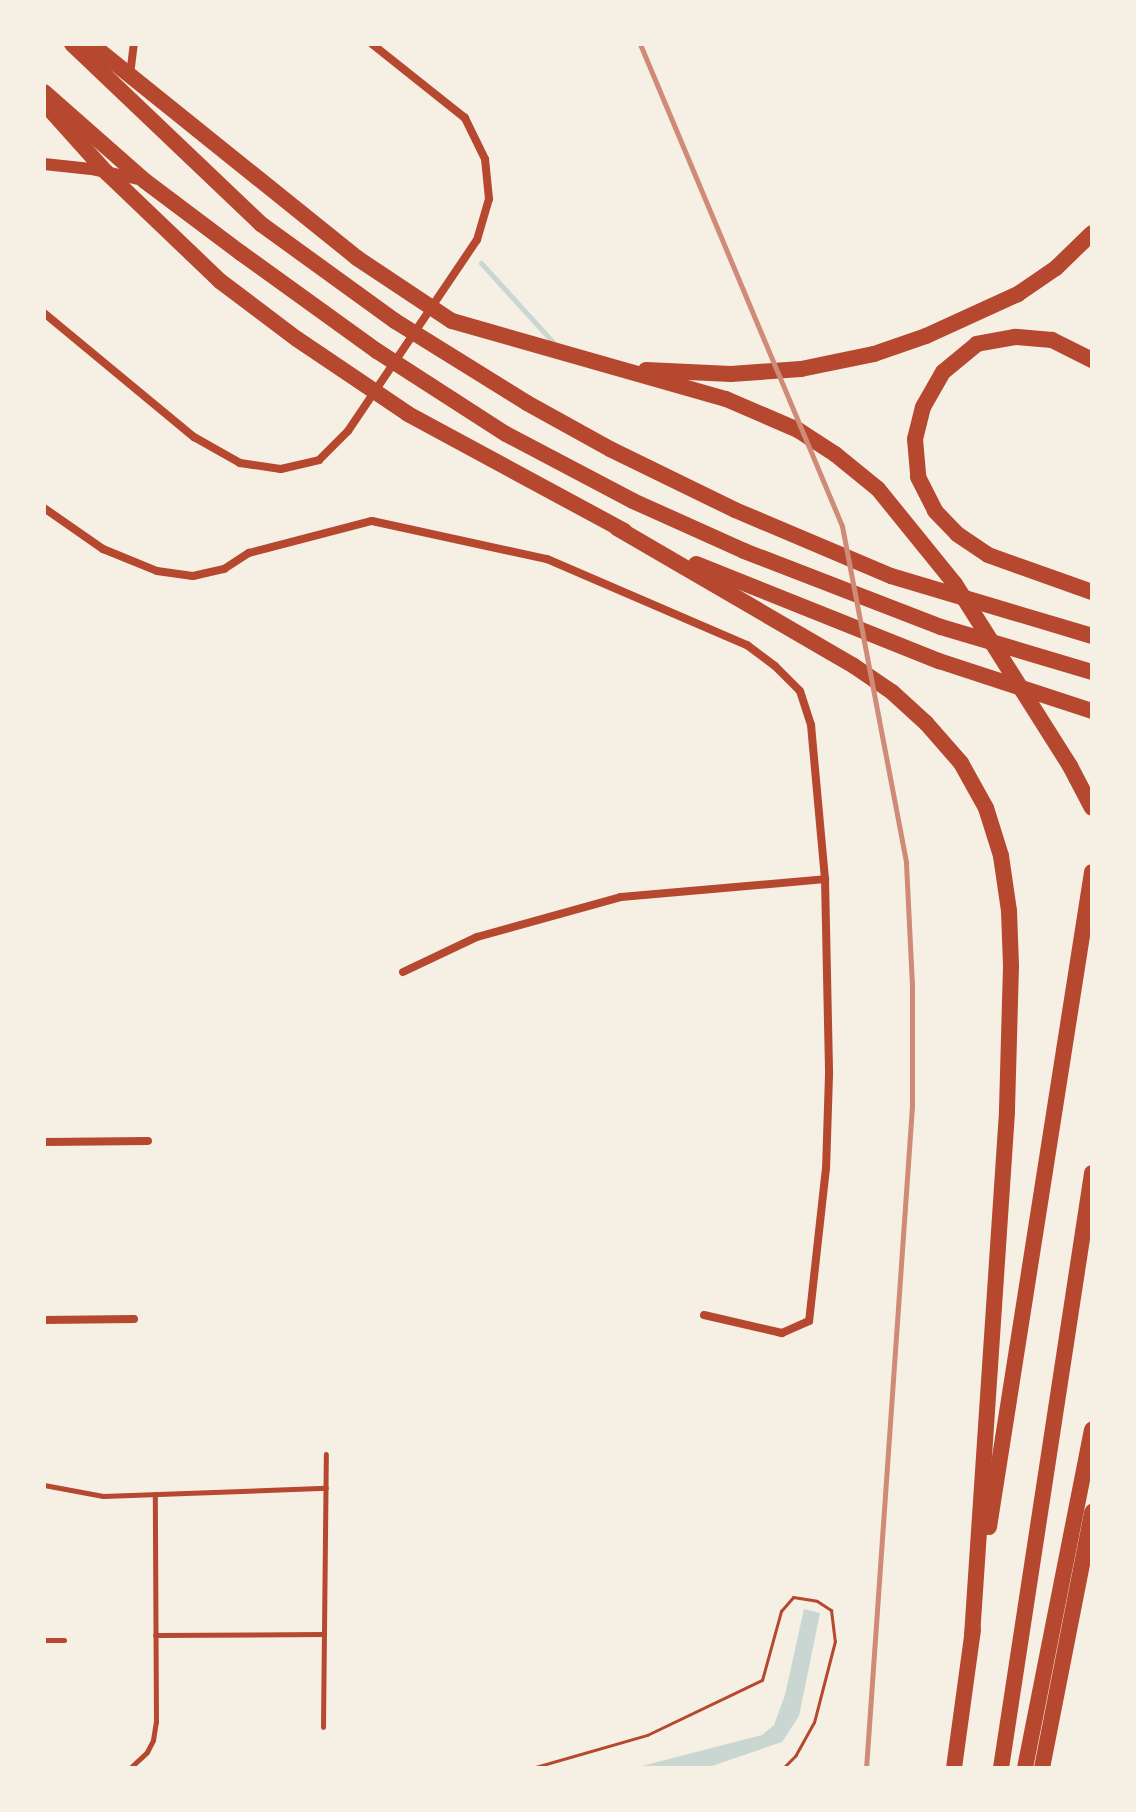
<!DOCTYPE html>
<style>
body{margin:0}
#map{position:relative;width:1136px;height:1812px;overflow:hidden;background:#f6efe4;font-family:Helvetica,sans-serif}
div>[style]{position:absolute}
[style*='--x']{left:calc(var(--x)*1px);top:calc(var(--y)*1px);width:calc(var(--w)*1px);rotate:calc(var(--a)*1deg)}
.water>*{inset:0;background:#c9d6d2}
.stream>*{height:5px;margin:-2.5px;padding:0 2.5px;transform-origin:2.5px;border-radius:2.5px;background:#c9d6d2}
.path>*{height:3px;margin:-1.5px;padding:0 1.5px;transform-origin:1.5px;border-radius:1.5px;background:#b5482f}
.service>*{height:5px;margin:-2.5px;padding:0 2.5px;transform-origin:2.5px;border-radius:2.5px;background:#b5482f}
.minor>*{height:8px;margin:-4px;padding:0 4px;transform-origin:4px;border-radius:4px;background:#b5482f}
.tertiary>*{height:12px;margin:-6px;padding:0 6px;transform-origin:6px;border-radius:6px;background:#b5482f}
.primary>*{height:16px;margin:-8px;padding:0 8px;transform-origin:8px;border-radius:8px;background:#b5482f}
.trunk>*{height:16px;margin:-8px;padding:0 8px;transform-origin:8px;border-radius:8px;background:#b5482f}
.rail>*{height:5px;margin:-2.5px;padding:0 2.5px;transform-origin:2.5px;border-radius:2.5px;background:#cf8b77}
span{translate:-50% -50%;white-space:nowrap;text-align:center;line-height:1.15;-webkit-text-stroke:8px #f6efe4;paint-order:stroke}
.frame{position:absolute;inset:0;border:46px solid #f6efe4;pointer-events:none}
</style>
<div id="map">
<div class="water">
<div style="clip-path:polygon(804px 1609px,820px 1613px,799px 1716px,782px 1742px,706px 1768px,634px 1768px,762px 1735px,774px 1725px,785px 1695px)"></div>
</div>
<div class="stream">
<div style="--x:481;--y:263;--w:107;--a:47.7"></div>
</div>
<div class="path">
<div style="--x:532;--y:1768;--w:120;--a:-16"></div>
<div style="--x:647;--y:1735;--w:127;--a:-25.6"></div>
<div style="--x:762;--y:1680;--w:72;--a:-74.6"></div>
<div style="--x:781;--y:1611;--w:18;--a:-49"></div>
<div style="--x:793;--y:1597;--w:24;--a:9"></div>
<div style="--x:817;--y:1601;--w:17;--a:33"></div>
<div style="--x:831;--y:1610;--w:31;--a:83"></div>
<div style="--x:835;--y:1641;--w:84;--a:104.5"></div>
<div style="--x:814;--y:1722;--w:38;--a:119"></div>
<div style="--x:796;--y:1755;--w:18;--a:135"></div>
</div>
<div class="service">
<div style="--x:44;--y:1485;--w:60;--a:10.6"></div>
<div style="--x:103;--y:1496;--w:223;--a:-2.1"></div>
<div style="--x:155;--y:1635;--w:169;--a:-0.3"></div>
<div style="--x:44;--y:1640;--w:20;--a:0"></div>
<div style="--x:323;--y:1727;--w:273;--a:-89.4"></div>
<div style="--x:130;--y:1768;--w:23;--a:-43"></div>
<div style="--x:147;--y:1752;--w:13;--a:-63"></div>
<div style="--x:153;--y:1740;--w:18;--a:-81"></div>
<div style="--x:156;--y:1722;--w:228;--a:-90.3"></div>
</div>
<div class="minor">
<div style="--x:130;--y:75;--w:31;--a:-83"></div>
<div style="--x:44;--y:313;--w:195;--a:39.6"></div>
<div style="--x:194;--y:437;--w:53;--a:29.5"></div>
<div style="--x:240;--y:463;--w:41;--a:8.3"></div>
<div style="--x:281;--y:469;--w:39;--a:-13"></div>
<div style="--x:319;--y:460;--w:41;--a:-45"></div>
<div style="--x:348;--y:431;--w:230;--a:-56"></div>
<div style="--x:477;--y:240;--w:43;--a:-73.7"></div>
<div style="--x:489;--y:199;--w:40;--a:-95.7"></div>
<div style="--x:485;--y:159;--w:46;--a:-116"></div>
<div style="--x:465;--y:118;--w:119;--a:-141.5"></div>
<div style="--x:44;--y:508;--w:72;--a:34.8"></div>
<div style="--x:103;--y:549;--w:58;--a:22.2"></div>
<div style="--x:157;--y:571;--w:36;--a:8"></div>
<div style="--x:193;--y:576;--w:32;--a:-13"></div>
<div style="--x:224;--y:569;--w:30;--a:-33"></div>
<div style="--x:249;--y:553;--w:127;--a:-14.6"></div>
<div style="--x:372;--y:521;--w:179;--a:12.3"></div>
<div style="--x:547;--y:559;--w:218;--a:23.3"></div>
<div style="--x:747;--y:645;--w:35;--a:37"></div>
<div style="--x:775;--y:666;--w:35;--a:45"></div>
<div style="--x:800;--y:691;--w:36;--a:72"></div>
<div style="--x:811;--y:725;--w:155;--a:84.8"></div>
<div style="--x:825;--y:879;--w:196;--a:88.8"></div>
<div style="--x:829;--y:1075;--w:93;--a:91.8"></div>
<div style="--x:826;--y:1168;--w:154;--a:96.3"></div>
<div style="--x:809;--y:1321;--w:30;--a:156"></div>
<div style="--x:782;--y:1333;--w:80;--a:-167"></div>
<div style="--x:403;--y:972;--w:82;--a:-25.3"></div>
<div style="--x:477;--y:937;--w:149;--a:-15.5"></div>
<div style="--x:621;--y:897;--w:205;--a:-5"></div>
<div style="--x:44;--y:1142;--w:104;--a:-0.6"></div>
<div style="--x:44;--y:1320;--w:90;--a:-0.6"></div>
</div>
<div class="tertiary">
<div style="--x:44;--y:164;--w:47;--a:6.1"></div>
<div style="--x:91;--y:169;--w:53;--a:11.9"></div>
</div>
<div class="primary">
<div style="--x:1042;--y:1768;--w:261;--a:-78.9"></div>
</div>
<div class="trunk">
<div style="--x:72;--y:44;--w:261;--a:43.6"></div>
<div style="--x:261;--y:224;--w:165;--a:35.9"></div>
<div style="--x:395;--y:321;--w:155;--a:31.8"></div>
<div style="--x:527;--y:403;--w:95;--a:29"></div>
<div style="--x:610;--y:449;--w:139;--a:26"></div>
<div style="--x:735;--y:510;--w:169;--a:22.9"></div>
<div style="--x:891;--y:576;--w:210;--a:16.6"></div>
<div style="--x:91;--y:44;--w:341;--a:38.8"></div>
<div style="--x:357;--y:258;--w:114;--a:33.6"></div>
<div style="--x:452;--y:321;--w:285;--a:15.9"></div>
<div style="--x:726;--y:399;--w:78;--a:23.3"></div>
<div style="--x:798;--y:430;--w:44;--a:33"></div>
<div style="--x:835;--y:454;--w:55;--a:39.1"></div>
<div style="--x:878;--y:489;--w:122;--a:51"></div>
<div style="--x:955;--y:584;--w:215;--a:57.7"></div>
<div style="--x:1070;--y:766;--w:47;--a:62.4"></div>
<div style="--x:44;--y:92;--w:135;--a:41.4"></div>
<div style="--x:145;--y:181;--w:120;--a:36.9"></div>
<div style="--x:241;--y:253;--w:168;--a:35.8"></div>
<div style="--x:377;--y:351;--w:153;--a:32.8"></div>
<div style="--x:506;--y:434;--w:144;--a:27.8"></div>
<div style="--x:633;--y:501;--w:122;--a:24.2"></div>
<div style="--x:744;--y:551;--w:211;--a:21.1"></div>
<div style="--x:941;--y:627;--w:158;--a:16.6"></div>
<div style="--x:44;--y:103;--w:93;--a:48.1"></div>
<div style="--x:106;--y:172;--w:158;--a:43.7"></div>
<div style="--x:220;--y:281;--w:96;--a:37"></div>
<div style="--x:297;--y:339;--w:134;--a:34"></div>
<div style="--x:408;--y:414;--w:246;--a:28.4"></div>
<div style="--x:1092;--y:360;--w:45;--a:-153.4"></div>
<div style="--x:1052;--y:340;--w:37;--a:-175"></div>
<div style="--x:1015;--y:337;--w:39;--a:170"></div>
<div style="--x:977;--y:344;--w:44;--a:140.5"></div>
<div style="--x:943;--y:372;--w:40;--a:119.7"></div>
<div style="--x:923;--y:407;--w:33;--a:104"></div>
<div style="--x:915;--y:439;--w:38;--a:85"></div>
<div style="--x:918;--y:477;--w:38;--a:63"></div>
<div style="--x:935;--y:511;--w:32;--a:46"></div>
<div style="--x:957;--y:534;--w:37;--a:34"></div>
<div style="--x:988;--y:555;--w:110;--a:19.6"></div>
<div style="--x:646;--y:370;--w:85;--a:2.7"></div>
<div style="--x:731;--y:374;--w:70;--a:-4.1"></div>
<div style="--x:801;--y:369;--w:75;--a:-11.6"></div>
<div style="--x:874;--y:354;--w:55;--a:-19.1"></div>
<div style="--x:926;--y:336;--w:101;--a:-24.5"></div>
<div style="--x:1018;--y:294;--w:46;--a:-34.4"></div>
<div style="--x:1056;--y:268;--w:50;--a:-44.2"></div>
<div style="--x:617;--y:528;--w:274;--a:30.2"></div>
<div style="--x:854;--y:666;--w:46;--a:34.4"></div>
<div style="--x:892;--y:692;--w:46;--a:42.4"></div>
<div style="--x:926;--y:723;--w:53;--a:48.8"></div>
<div style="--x:961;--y:763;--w:51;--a:60.9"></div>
<div style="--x:986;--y:808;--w:50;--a:72.6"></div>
<div style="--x:1001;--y:856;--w:56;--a:81.7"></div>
<div style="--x:1009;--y:911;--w:55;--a:87.9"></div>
<div style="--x:1011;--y:966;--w:146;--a:91.6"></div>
<div style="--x:1007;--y:1112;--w:525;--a:93.82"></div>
<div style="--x:696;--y:564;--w:262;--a:21.8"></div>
<div style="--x:939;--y:661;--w:161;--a:18.1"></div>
<div style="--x:989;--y:1527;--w:663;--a:-81.06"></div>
<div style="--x:954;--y:1768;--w:140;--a:-82.2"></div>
<div style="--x:1001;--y:1768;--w:602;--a:-81.3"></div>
<div style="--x:1025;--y:1768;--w:345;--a:-78.8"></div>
</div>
<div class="rail">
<div style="--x:640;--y:44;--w:523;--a:67.26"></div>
<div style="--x:842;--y:526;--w:343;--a:79.2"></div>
<div style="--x:906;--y:863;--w:121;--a:87.2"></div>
<div style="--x:912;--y:984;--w:122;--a:90"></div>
<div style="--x:912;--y:1106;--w:664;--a:93.97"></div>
</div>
<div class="frame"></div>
</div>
